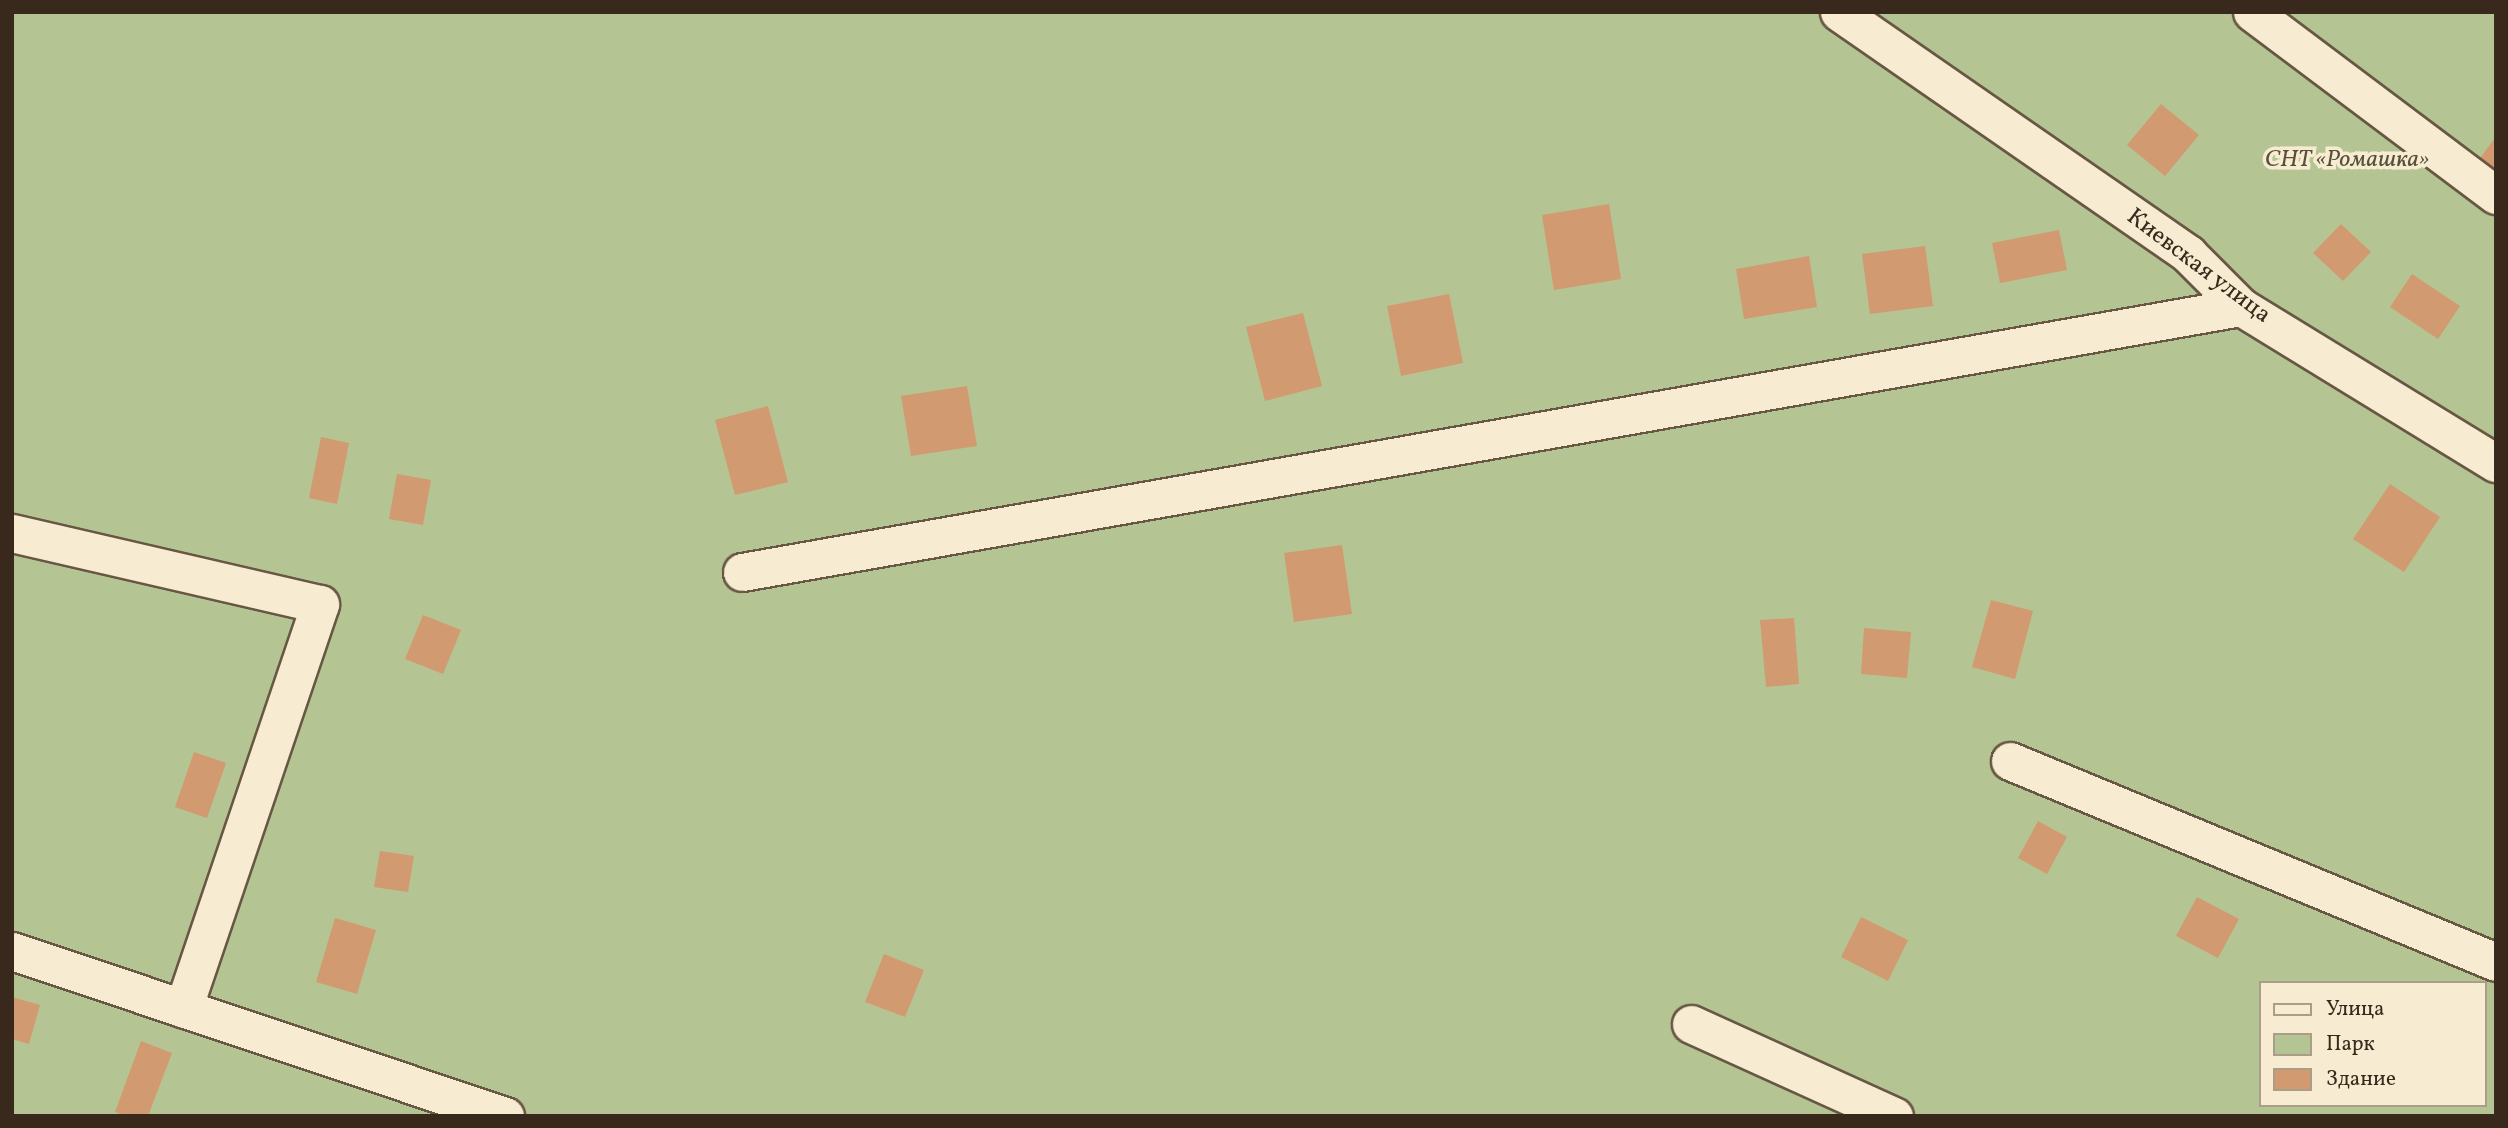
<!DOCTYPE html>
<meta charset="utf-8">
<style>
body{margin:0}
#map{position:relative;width:2508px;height:1128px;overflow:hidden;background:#f3e2b8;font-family:Vollkorn,serif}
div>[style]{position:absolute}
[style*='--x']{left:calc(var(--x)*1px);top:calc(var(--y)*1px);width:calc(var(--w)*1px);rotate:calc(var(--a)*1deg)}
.green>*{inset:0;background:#b5c493}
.building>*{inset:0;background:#d29a70}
.roads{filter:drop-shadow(2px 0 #675743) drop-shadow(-2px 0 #675743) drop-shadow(0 2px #675743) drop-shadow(0 -2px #675743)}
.minor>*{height:37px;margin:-18.5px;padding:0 18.5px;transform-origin:18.5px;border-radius:18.5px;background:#f7ecd1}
span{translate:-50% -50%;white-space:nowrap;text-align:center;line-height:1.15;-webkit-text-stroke:7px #f7ecd1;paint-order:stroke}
.park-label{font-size:24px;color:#57503a;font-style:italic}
.street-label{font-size:24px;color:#38291c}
.frame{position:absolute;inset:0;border:14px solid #38291c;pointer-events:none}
.legend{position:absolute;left:2259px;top:981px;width:228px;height:126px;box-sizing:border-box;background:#f7ecd1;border:2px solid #ab9e89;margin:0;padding:9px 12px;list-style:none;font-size:21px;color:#38291c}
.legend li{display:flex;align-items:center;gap:14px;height:35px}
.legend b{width:35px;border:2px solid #ab9e89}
</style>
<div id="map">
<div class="green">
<div style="clip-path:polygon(evenodd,12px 12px,2496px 12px,2496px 1116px,12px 1116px,12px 12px,2261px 983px,2485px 983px,2485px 1105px,2261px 1105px,2261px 983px)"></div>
</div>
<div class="building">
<div style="clip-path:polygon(2161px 104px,2199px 135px,2165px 176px,2127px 145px)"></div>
<div style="clip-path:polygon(2494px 139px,2496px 163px,2491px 170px,2478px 161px)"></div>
<div style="clip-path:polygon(1609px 204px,1621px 279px,1554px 290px,1542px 215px)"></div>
<div style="clip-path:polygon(2341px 224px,2371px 252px,2343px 281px,2313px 253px)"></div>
<div style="clip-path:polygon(2059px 230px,2067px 270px,2000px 283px,1992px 243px)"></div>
<div style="clip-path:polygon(1925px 246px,1933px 306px,1870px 314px,1862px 254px)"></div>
<div style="clip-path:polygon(1809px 256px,1817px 307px,1744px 319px,1736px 269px)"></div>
<div style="clip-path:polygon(2412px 274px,2460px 306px,2438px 339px,2390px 307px)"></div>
<div style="clip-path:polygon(1449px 294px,1463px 363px,1401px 376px,1387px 306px)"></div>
<div style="clip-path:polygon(1303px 313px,1322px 386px,1265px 401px,1246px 327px)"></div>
<div style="clip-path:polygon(967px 386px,977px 446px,911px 456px,901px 396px)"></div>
<div style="clip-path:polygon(768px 406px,788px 482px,735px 495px,715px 420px)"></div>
<div style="clip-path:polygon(321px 437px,349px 443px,337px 504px,309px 498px)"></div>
<div style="clip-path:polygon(397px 474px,431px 480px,423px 525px,389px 519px)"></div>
<div style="clip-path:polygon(2390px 484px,2440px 517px,2404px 572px,2353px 539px)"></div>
<div style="clip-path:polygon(1342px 545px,1352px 614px,1294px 622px,1284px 553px)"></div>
<div style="clip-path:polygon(1991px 600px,2033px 611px,2015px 679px,1972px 667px)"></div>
<div style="clip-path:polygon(423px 615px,461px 630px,443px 674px,405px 659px)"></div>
<div style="clip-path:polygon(1794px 618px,1799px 684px,1766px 687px,1760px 620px)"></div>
<div style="clip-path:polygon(1864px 628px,1911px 632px,1907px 678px,1861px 674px)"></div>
<div style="clip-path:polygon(194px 752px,226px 763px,207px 818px,175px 807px)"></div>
<div style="clip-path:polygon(2038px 821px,2067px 837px,2047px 874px,2018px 858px)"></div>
<div style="clip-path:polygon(380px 851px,414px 856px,408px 892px,374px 887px)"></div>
<div style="clip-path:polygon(2197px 897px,2239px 919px,2218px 958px,2176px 936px)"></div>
<div style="clip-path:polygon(1861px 917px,1908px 940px,1888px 981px,1841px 957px)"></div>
<div style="clip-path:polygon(335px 918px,376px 930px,357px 994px,316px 982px)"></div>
<div style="clip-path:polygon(884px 954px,924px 970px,905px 1017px,865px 1002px)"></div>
<div style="clip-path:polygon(12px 997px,40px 1005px,29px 1044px,12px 1039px)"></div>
<div style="clip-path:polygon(141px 1041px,172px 1053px,148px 1116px,126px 1116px,115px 1112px)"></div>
</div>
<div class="roads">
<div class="minor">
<div style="--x:1839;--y:12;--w:425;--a:34.7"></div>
<div style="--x:2188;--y:254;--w:75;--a:45"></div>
<div style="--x:2241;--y:307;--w:299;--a:31.5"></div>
<div style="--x:2252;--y:12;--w:305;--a:36.9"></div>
<div style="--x:12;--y:533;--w:316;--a:13"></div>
<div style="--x:320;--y:604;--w:427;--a:108.7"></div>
<div style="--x:742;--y:572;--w:1522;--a:-10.03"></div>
<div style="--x:2010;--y:761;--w:526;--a:22.47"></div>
<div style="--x:12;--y:951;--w:520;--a:18.5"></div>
<div style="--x:1691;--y:1024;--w:223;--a:24.4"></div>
</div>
</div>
<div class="park-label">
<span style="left:2347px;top:161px">СНТ «Ромашка»</span>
</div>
<div class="street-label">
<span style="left:2198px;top:267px;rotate:37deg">Киевская улица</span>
</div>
<div class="frame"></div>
<ul class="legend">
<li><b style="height:9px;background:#f7ecd1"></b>Улица</li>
<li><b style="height:19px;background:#b5c493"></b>Парк</li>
<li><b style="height:19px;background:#d29a70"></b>Здание</li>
</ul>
</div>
